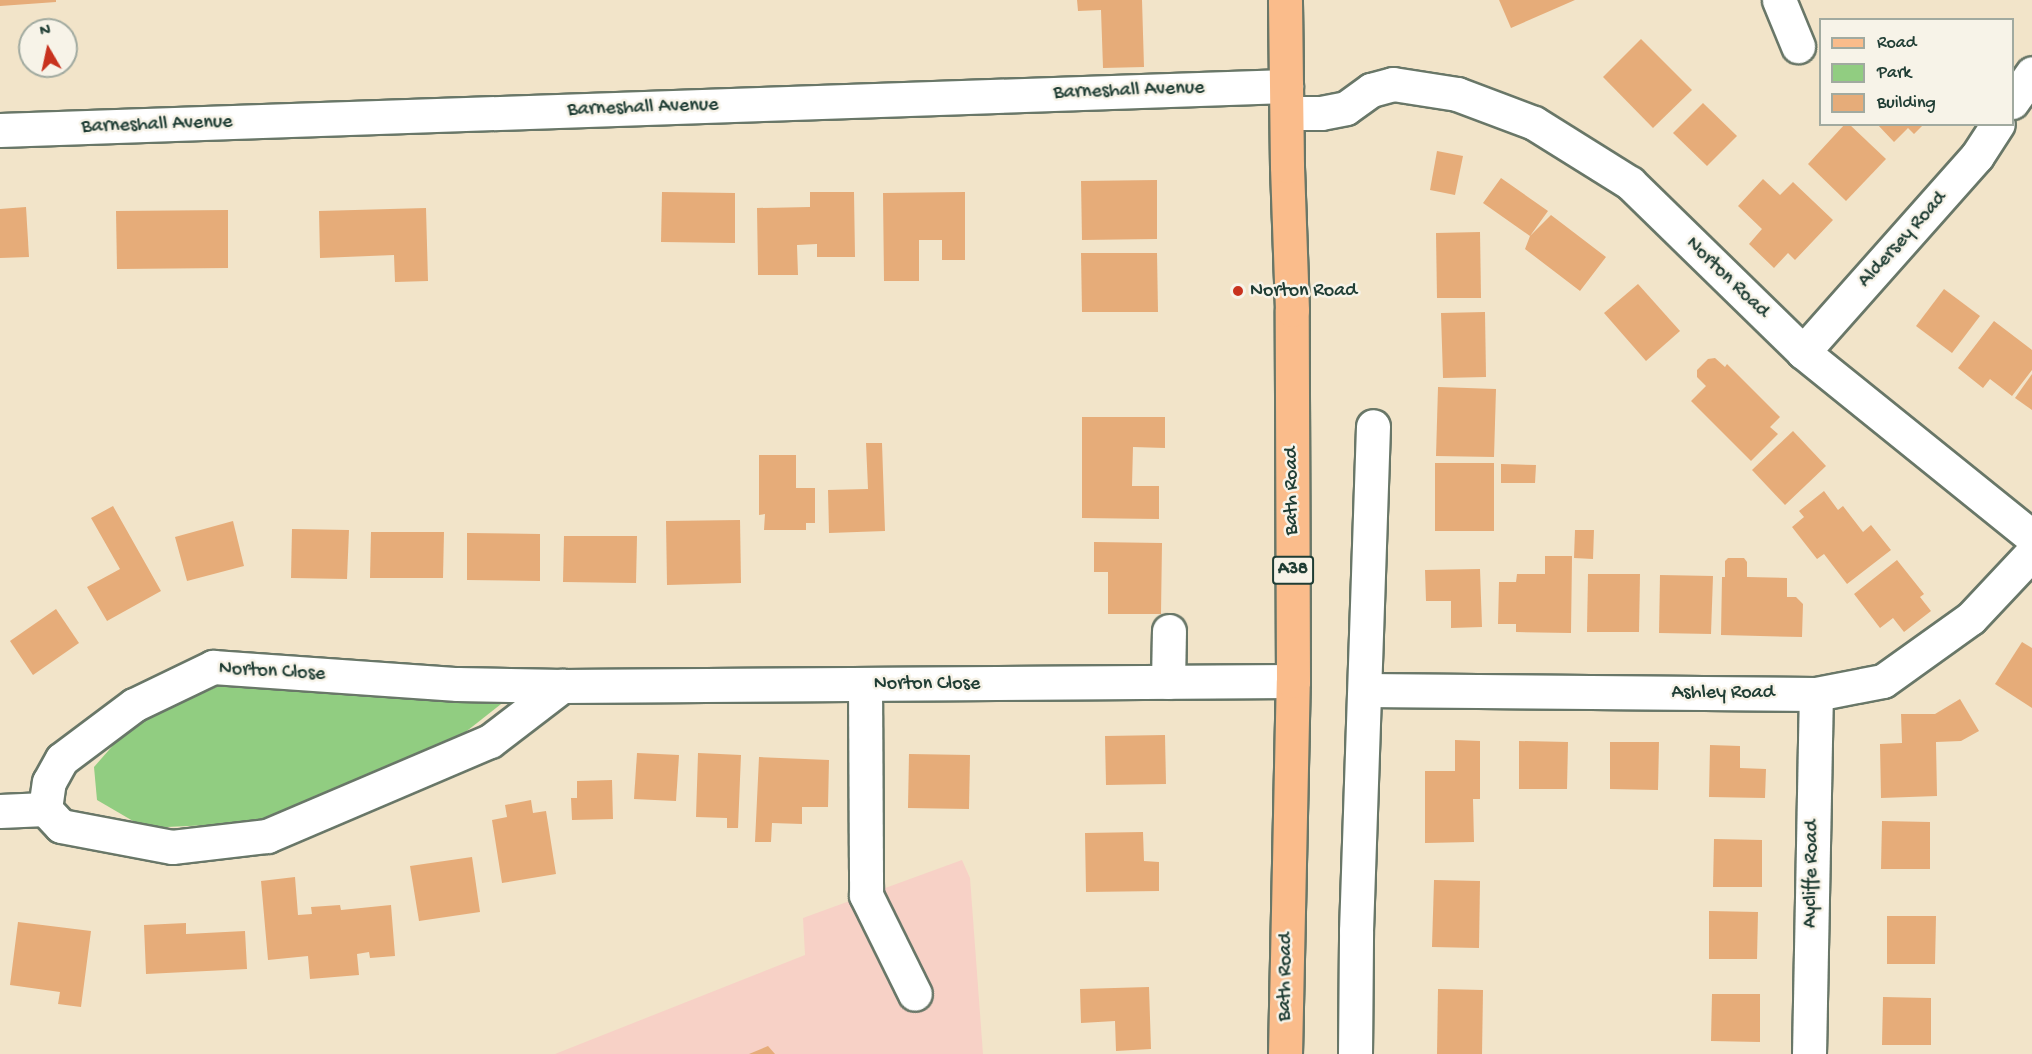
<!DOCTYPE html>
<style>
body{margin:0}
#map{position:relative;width:2032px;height:1054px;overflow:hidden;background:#f2e4c9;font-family:"Gochi Hand",sans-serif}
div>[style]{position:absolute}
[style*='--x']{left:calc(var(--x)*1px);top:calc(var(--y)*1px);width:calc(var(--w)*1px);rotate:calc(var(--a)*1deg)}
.built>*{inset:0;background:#f7d1c6}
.green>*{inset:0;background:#91cd81}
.building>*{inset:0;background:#e6ac79}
.roads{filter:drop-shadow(2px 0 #697768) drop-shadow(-2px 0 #697768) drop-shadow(0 2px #697768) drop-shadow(0 -2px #697768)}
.minor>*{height:33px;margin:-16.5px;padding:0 16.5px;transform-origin:16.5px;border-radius:16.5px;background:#fff}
.major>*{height:33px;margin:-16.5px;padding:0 16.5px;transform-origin:16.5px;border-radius:16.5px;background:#fabc8b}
.dots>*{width:16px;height:16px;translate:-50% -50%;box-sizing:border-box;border:3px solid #f7f3e8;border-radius:50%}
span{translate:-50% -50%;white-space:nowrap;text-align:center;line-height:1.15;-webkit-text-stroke:5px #f7f3e8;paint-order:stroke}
.shield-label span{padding:2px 4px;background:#f7f3e8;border:2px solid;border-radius:4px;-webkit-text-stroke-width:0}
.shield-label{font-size:18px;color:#1f3d34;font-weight:700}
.street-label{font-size:20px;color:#1f3d34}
.poi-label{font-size:20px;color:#1f3d34}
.left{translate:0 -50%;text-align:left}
.legend{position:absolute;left:1819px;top:18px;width:195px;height:108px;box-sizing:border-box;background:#f7f3e8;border:2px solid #a1aaa0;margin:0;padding:8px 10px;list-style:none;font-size:18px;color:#1f3d34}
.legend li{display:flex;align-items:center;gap:12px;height:30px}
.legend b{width:30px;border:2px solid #a1aaa0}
.north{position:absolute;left:18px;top:18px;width:60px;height:60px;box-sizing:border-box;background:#f7f3e8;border:2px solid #a1aaa0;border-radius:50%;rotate:351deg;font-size:16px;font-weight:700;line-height:24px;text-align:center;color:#1f3d34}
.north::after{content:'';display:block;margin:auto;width:21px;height:27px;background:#c8321e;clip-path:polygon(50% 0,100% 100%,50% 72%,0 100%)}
</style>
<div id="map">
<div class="built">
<div style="clip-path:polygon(962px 860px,970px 878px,983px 1054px,555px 1054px,805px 955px,803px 918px)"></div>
</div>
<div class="green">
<div style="clip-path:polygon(232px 680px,510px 697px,463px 734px,253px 823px,145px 828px,97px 800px,94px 767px,130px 726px)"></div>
</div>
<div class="building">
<div style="clip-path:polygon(0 0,56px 0,56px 2px,0 6px)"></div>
<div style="clip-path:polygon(1077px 0,1142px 0,1144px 67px,1103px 68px,1101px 10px,1078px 11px)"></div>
<div style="clip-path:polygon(1499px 0,1575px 0,1511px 28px)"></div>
<div style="clip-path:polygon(1641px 39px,1692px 90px,1653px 128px,1603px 77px)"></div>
<div style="clip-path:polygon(1703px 103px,1737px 136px,1707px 166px,1673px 133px)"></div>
<div style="clip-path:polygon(1845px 124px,1849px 124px,1886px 159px,1846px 201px,1808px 164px)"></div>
<div style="clip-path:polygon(1877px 124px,1924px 124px,1914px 134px,1908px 128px,1894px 142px)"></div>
<div style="clip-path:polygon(1437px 151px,1463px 156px,1455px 195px,1430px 190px)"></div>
<div style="clip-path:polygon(1501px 178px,1548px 211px,1530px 236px,1551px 215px,1606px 257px,1580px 291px,1525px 249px,1530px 236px,1483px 203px)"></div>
<div style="clip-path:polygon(1763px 179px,1780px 195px,1793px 182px,1833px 220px,1795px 260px,1788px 253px,1774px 268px,1749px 244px,1762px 229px,1738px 206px)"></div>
<div style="clip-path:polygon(1157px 180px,1157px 239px,1082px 240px,1081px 181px)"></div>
<div style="clip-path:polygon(662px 192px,735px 193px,735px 243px,661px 242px)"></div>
<div style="clip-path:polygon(810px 192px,854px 192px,855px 257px,817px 257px,817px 244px,797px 245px,798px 275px,758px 275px,757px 208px,810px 207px)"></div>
<div style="clip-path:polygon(965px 192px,965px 260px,942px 260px,942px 240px,919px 240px,919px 281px,884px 281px,883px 193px)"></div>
<div style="clip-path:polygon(26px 207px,29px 257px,0 258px,0 209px)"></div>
<div style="clip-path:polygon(426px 208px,428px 281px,395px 282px,394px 255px,320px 258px,319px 211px)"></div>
<div style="clip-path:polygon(228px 210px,228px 268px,117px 269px,116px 211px)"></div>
<div style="clip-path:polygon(1480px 232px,1481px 298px,1437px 298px,1436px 233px)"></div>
<div style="clip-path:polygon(1081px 253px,1157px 253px,1158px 312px,1082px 312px)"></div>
<div style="clip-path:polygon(1638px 284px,1680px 331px,1646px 361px,1604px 313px)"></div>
<div style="clip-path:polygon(1944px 289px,1980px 316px,1952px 353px,1916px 326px)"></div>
<div style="clip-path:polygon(1485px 312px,1486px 377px,1443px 378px,1441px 313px)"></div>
<div style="clip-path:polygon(1994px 321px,2032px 350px,2032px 370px,2012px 396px,1990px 379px,1983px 388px,1958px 368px)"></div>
<div style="clip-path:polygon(1715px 358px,1725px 367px,1727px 364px,1780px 417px,1770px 427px,1778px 434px,1751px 461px,1691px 401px,1706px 386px,1697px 377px,1697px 370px,1708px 359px)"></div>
<div style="clip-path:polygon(2032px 374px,2032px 410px,2015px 398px)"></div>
<div style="clip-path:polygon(1438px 387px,1496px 389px,1494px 457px,1436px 456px)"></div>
<div style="clip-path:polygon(1082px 417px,1165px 417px,1165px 448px,1133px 447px,1132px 486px,1159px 486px,1159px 519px,1082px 518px)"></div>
<div style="clip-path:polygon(1793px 431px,1826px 466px,1785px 505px,1752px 470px)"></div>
<div style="clip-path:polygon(866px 443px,882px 443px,885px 531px,829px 533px,828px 490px,868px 489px)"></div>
<div style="clip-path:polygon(759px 455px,796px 455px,796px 488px,815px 488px,815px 523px,806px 523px,806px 530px,764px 530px,765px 514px,759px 515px)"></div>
<div style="clip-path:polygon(1435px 463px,1494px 463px,1494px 531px,1435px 531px)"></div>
<div style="clip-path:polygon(1501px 464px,1536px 465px,1535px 483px,1501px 483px)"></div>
<div style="clip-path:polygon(1824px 491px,1838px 510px,1843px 506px,1863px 532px,1871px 525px,1891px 550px,1847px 584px,1824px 554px,1817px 559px,1792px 527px,1804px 517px,1799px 511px)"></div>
<div style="clip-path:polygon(113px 506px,161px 591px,107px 621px,87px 587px,120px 569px,91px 518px)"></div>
<div style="clip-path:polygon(740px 520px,741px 583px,667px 585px,666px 521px)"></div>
<div style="clip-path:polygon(233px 521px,244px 566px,187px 581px,175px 537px)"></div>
<div style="clip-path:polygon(292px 529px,349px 530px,347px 579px,291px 578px)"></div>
<div style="clip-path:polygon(1575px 530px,1594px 530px,1593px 559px,1574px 558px)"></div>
<div style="clip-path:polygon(371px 532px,444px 532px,443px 578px,370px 578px)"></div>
<div style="clip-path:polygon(467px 533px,540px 534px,540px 581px,467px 580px)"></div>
<div style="clip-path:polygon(564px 536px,637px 536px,636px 583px,563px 582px)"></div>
<div style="clip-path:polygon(1094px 542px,1162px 543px,1161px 614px,1108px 614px,1108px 572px,1094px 572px)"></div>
<div style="clip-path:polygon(1545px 556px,1572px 556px,1571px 633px,1516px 632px,1516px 624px,1498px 624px,1499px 582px,1516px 582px,1517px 574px,1545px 574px)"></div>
<div style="clip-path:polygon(1728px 558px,1744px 558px,1747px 562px,1747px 577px,1787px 578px,1787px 597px,1796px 597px,1803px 604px,1802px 637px,1721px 635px,1722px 577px,1725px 577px,1725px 561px)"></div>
<div style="clip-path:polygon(1897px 560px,1924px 594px,1920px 597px,1931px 611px,1904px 632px,1893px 618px,1880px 628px,1854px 594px)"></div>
<div style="clip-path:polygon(1480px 569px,1482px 627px,1451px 628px,1451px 601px,1426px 601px,1425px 570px)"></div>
<div style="clip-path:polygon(1588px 574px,1640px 574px,1639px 632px,1587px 632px)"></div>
<div style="clip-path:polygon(1660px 575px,1713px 576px,1711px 634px,1659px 633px)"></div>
<div style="clip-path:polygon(56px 609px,79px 643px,33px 675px,10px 641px)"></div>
<div style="clip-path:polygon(2022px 642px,2032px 648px,2032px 708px,1995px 684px)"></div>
<div style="clip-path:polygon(1960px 699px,1979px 731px,1961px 741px,1936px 742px,1937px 796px,1881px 798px,1880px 744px,1902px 743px,1901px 714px,1935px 714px)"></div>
<div style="clip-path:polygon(1165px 735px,1166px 784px,1106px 785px,1105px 736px)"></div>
<div style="clip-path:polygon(1455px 740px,1480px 741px,1480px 799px,1473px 799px,1474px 842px,1425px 843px,1425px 771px,1455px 771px)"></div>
<div style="clip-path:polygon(1519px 741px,1568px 742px,1567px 789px,1519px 789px)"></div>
<div style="clip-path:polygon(1610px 742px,1659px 742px,1658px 790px,1610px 789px)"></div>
<div style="clip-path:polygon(1710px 745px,1740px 746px,1740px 768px,1766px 769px,1765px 798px,1709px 797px)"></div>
<div style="clip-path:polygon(637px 753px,679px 755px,676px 801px,634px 799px)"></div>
<div style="clip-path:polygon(698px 753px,741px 755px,738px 828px,727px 828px,727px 818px,696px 817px)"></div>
<div style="clip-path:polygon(909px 754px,970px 755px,969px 809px,908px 808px)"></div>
<div style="clip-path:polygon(759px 757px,829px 760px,828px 807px,802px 807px,802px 824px,772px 823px,771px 842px,755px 842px)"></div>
<div style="clip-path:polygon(612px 780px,613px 819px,572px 820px,571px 798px,577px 798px,577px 781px)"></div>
<div style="clip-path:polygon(531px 800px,533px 813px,546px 811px,556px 874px,502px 883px,492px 820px,507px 817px,505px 805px)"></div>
<div style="clip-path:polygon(1882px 821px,1930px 822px,1930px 869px,1881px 869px)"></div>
<div style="clip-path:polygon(1143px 832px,1144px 861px,1159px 862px,1159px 891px,1086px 892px,1085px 833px)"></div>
<div style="clip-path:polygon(1714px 839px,1762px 840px,1762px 887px,1713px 887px)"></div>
<div style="clip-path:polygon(472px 857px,480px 912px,419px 921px,410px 866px)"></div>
<div style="clip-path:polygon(295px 877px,298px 915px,312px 914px,311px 907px,340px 905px,341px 910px,391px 905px,395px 956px,370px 958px,369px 952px,357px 954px,359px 975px,310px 979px,308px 956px,268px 960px,261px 881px)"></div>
<div style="clip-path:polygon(1434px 880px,1480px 881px,1479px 948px,1432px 947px)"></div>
<div style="clip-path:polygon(1709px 911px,1758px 912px,1757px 959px,1709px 959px)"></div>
<div style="clip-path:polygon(1887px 916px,1936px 916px,1935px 964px,1887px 964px)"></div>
<div style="clip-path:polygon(18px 922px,91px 931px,81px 1007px,58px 1004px,60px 992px,10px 985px)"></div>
<div style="clip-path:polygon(186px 923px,186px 934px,245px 931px,247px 969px,146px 974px,144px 925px)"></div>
<div style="clip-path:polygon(1149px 987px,1151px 1049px,1116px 1051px,1115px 1021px,1081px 1023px,1080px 989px)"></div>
<div style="clip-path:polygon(1438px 989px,1483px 990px,1482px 1054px,1437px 1054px)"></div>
<div style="clip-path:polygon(1712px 994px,1760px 994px,1760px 1042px,1711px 1041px)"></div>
<div style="clip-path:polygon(1883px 997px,1931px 998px,1931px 1045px,1882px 1045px)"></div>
<div style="clip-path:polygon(768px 1046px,775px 1054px,749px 1054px)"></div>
</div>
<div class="roads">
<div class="minor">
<div style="--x:1779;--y:0;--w:50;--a:67.6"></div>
<div style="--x:2012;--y:102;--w:35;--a:-55"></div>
<div style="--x:1287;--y:113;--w:34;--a:0"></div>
<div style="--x:1321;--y:113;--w:25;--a:-11"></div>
<div style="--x:1346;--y:108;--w:31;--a:-36"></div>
<div style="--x:1371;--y:90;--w:23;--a:-15"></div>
<div style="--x:1393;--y:84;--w:65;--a:8.9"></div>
<div style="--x:1457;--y:94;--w:82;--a:20.6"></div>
<div style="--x:1534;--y:123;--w:113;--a:32"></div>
<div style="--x:1630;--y:183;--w:242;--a:44.3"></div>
<div style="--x:1803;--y:352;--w:294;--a:38.9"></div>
<div style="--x:0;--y:130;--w:1287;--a:-1.96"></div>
<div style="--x:1803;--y:352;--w:262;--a:-48.4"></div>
<div style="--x:1977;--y:156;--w:38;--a:-57"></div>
<div style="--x:1168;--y:682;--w:51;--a:-88.9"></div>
<div style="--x:865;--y:684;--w:211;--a:89.7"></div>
<div style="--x:866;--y:895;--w:110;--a:63.7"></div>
<div style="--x:1365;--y:690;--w:451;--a:0.5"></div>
<div style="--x:1816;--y:694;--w:68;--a:-11"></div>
<div style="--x:1883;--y:681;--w:108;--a:-35.6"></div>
<div style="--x:1971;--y:618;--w:89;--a:-46.8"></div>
<div style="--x:45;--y:809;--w:23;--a:47"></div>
<div style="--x:61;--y:826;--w:113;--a:10.7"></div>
<div style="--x:172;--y:847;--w:96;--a:-6.6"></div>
<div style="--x:267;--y:836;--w:242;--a:-23.1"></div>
<div style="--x:490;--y:741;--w:91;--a:-37.4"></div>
<div style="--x:0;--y:811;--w:45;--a:-2.5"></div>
<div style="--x:45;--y:809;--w:27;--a:-82"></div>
<div style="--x:49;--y:782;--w:26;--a:-61"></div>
<div style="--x:62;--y:759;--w:90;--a:-36.9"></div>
<div style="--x:134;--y:705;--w:88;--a:-25.7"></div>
<div style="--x:213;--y:667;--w:245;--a:4"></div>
<div style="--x:457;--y:684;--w:105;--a:1.1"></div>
<div style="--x:562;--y:686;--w:731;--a:-0.39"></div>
<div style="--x:1355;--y:1054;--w:123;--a:-89.5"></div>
<div style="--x:1356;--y:931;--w:505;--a:-88.07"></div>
<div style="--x:1809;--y:1054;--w:360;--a:-88.9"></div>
</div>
<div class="major">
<div style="--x:1285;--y:1054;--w:373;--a:-88.8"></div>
<div style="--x:1293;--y:681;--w:371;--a:-90.2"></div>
<div style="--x:1292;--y:310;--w:144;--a:-92"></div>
<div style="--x:1287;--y:166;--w:166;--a:-90.7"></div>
</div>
</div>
<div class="dots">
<div style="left:1238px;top:291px;background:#c8321e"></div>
</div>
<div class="shield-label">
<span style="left:1293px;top:570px">A38</span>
</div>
<div class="street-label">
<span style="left:1129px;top:91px;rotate:-2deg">Barneshall Avenue</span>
<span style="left:643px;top:108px;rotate:-2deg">Barneshall Avenue</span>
<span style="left:157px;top:125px;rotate:-2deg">Barneshall Avenue</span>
<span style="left:1903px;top:240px;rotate:-48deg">Aldersey Road</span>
<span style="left:1727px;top:278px;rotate:44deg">Norton Road</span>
<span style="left:1292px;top:491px;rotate:-90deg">Bath Road</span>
<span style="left:272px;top:672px;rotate:3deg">Norton Close</span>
<span style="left:927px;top:684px">Norton Close</span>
<span style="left:1723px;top:693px">Ashley Road</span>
<span style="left:1812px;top:874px;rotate:-89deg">Aycliffe Road</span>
<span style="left:1286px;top:977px;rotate:-89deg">Bath Road</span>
</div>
<div class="poi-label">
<span class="left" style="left:1250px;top:291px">Norton Road</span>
</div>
<ul class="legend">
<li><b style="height:8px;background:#fabc8b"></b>Road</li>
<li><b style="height:16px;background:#91cd81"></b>Park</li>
<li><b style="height:16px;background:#e6ac79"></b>Building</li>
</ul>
<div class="north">N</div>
</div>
